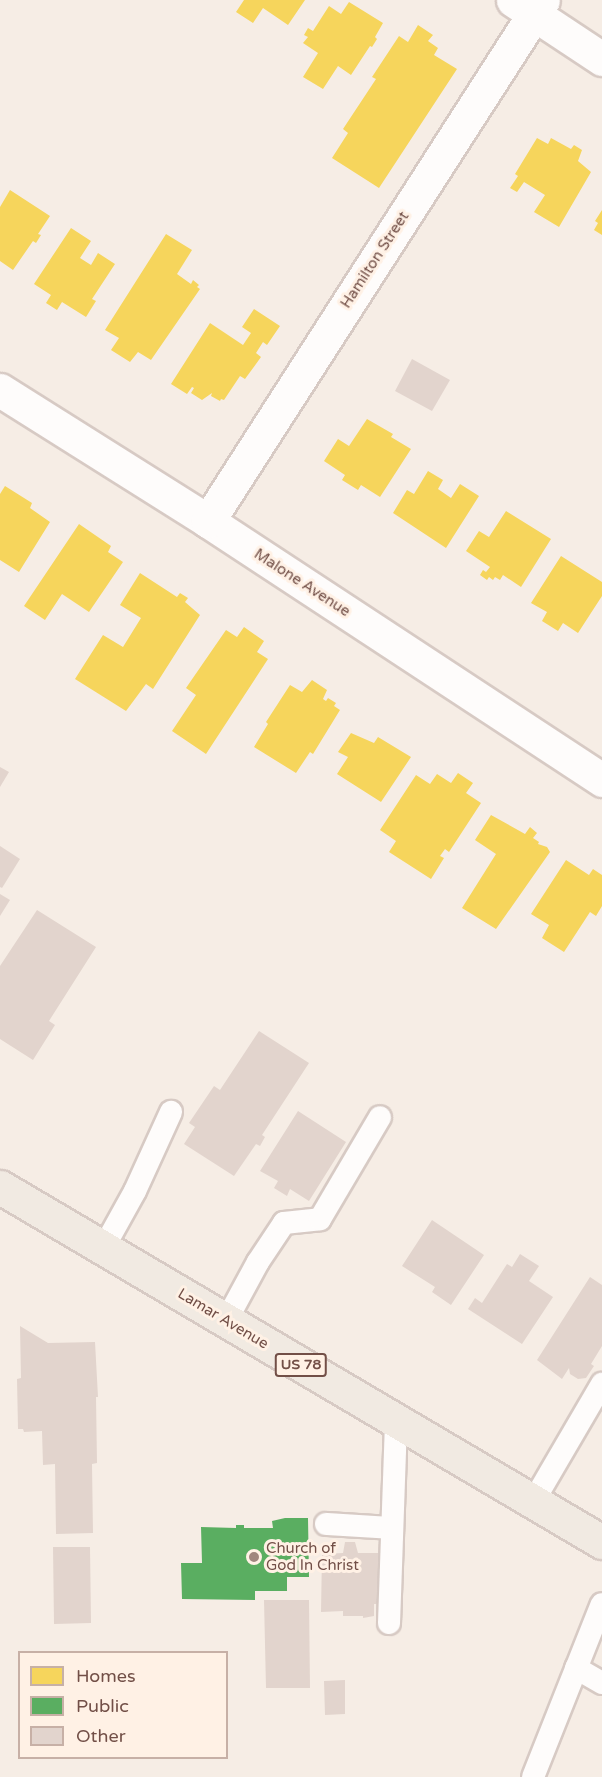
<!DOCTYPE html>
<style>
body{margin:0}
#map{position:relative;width:602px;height:1777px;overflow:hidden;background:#f6ede5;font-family:"Varela Round",sans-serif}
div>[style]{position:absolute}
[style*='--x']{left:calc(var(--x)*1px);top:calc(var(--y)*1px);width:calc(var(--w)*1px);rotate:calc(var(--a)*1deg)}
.homes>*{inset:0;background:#f6d55c}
.public>*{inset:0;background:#5aae61}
.building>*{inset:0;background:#e2d4cd}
.roads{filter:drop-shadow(2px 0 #d7cac4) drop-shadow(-2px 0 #d7cac4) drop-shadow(0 2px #d7cac4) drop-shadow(0 -2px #d7cac4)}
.lane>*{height:22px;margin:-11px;padding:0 11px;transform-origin:11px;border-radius:11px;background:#fefcfb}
.street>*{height:33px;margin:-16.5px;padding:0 16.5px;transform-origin:16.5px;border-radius:16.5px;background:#fefcfb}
.primary>*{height:33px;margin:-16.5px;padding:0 16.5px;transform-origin:16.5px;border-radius:16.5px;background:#f1eae2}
.dots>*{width:16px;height:16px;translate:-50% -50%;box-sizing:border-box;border:3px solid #fff1e5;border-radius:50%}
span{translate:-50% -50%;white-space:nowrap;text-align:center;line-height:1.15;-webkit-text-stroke:6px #fff1e5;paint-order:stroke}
.shield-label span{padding:2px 4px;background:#fff1e5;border:2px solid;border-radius:4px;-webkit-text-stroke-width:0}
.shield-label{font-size:14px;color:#724f47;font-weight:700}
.street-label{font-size:15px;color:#724f47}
.poi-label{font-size:15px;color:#724f47}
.left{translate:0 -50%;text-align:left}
.legend{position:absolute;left:18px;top:1651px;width:210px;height:108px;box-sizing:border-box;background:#fff1e5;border:2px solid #c7b0a6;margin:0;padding:8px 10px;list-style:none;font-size:18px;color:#724f47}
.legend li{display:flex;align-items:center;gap:12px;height:30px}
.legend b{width:30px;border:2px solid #c7b0a6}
</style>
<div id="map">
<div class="homes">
<div style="clip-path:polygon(244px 0,305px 0,288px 25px,263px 8px,253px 23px,236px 12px)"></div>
<div style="clip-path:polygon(349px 2px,383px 23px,375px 37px,377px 39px,372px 47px,370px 46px,351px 75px,338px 66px,323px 89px,303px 77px,318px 53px,303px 43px,308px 37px,304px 35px,308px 28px,313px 31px,329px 6px,341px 14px)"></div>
<div style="clip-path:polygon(418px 25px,433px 35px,428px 41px,438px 48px,434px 55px,457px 69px,379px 188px,332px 158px,348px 133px,343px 129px,376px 79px,372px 77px,399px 36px,408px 42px)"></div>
<div style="clip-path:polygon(537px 138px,548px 144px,551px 138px,571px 149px,574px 145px,582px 150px,578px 161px,591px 172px,559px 227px,534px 212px,545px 195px,524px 182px,517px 192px,510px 188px,518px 176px,515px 174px)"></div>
<div style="clip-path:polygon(10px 190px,50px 216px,38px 234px,41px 235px,36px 243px,33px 241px,13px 270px,0 261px,0 207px)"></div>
<div style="clip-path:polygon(602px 210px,602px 235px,594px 230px,598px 223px,595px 221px)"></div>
<div style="clip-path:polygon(71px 228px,91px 241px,80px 258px,91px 265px,98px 253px,115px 264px,92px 299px,96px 301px,86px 317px,62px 302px,57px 310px,46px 303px,51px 295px,34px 284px)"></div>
<div style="clip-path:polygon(166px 234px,192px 250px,177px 274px,191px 284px,193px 280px,199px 285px,197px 287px,200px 289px,151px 360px,138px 352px,130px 362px,111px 350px,119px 338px,105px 330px)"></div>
<div style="clip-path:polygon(254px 309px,280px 326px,267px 345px,263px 342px,256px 353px,261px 357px,245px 379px,240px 376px,224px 400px,221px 399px,220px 401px,211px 396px,212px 393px,202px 400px,191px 393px,194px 388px,192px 387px,187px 394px,171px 384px,210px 323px,243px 345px,251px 333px,242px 327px)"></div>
<div style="clip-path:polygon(367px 419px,393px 434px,391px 437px,411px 449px,380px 497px,361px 485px,358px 490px,342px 480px,345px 475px,324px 461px,338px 439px,349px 446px)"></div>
<div style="clip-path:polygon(428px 471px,443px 480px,438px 489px,451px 498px,460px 484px,479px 496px,446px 548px,393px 513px,407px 490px,414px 494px)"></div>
<div style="clip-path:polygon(5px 486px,32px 503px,30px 508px,50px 522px,19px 572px,0 560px,0 494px)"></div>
<div style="clip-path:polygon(506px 511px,551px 539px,521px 587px,503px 575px,500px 580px,495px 577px,493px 580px,489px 577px,487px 580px,480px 575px,483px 570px,486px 572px,490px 567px,466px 551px,479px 531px,489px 537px)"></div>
<div style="clip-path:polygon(79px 524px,111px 546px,108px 552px,123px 562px,89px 612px,62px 594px,45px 620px,24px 606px)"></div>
<div style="clip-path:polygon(561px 556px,602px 582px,602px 596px,578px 633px,563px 623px,558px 631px,542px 621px,547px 612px,531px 603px)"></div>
<div style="clip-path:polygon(140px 573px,177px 597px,180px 593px,188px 598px,185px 602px,200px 615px,153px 689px,146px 684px,126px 711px,75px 679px,103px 635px,123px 647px,141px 618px,120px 605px)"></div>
<div style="clip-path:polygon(244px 627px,264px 641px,257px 652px,268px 659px,206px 754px,172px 731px,196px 695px,186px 688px,226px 630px,237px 637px)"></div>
<div style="clip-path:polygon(312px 680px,327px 690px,323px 699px,326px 701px,328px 698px,336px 703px,334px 706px,340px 710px,313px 754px,310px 752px,296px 773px,254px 747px,268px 724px,266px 722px,290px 685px,302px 692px)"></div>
<div style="clip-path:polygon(351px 733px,374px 743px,378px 737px,411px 757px,381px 802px,337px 774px,348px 757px,338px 752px)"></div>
<div style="clip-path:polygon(458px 773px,473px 783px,466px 793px,481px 803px,449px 852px,445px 849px,440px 856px,444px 858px,431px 879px,389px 852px,396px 841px,380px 830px,416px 775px,430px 784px,437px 774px,451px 783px)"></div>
<div style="clip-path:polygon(491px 815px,525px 834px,530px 827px,537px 833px,533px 838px,539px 842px,538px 844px,547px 847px,550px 852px,496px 929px,462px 908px,496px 854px,475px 840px)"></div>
<div style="clip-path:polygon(566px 860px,589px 875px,593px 869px,602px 875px,602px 906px,596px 916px,590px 912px,564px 952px,542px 938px,549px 925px,531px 914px)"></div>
</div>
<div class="public">
<div style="clip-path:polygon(285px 1518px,308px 1518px,309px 1577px,287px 1577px,287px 1591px,255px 1591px,255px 1600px,182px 1599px,181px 1563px,202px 1563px,201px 1527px,236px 1528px,236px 1525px,244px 1525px,244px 1528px,273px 1528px,272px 1521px)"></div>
</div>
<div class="building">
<div style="clip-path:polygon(412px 359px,450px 380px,432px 411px,395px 391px)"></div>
<div style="clip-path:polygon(0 767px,9px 772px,0 787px)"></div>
<div style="clip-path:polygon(0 846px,20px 859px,2px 888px,0 887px)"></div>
<div style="clip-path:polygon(0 894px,10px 900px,0 916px)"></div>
<div style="clip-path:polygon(37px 910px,96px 947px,49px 1021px,55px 1025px,33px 1060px,0 1039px,0 966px)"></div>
<div style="clip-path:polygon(259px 1031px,309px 1063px,262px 1135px,265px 1137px,260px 1146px,256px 1144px,234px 1176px,184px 1144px,195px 1127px,189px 1123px,214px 1086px,220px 1090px)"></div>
<div style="clip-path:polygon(298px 1111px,346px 1142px,309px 1201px,290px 1189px,287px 1196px,274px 1188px,278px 1181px,260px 1171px)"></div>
<div style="clip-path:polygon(432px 1220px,484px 1255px,451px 1305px,432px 1292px,435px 1287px,402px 1266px)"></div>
<div style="clip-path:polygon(520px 1254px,539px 1266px,529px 1281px,553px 1297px,522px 1344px,468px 1309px,475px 1298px,482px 1303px,507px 1264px,512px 1267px)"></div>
<div style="clip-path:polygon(590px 1277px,602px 1285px,602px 1346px,591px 1364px,594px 1366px,586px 1378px,578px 1379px,570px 1374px,569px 1368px,562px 1379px,537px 1360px)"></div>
<div style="clip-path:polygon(20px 1326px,48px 1343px,95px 1342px,98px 1397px,96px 1397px,97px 1463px,92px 1464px,93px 1533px,56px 1534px,55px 1464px,43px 1465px,42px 1431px,24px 1432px,23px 1429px,18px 1429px,17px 1379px,21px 1378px)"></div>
<div style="clip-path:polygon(345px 1542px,355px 1542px,358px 1553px,378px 1553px,378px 1604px,374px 1604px,374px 1616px,363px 1618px,363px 1616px,343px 1616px,343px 1611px,321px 1612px,322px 1554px,343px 1553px)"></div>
<div style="clip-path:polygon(53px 1547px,90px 1547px,91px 1623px,54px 1624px)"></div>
<div style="clip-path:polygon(264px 1600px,309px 1600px,310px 1688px,266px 1688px)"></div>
<div style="clip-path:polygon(345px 1680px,345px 1714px,325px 1715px,324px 1681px)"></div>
</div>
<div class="roads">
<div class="lane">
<div style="--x:104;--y:1247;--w:64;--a:-61"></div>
<div style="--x:135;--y:1191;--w:87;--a:-65.5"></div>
<div style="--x:226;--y:1321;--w:67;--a:-61.5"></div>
<div style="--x:258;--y:1262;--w:47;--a:-56.3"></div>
<div style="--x:284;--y:1223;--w:36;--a:-6"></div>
<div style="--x:320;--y:1219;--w:118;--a:-59.5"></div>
<div style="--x:533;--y:1502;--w:137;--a:-59.7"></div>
<div style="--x:326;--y:1524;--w:65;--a:3.5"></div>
<div style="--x:389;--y:1623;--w:201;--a:-88"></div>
<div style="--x:576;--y:1668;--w:30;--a:30"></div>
<div style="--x:533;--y:1777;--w:186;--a:-68.3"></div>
</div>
<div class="street">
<div style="--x:513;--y:0;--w:107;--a:33.5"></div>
<div style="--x:0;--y:390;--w:246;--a:32.2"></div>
<div style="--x:208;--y:521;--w:472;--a:33.3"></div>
<div style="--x:208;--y:521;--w:619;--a:-57.26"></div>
</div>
<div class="primary">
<div style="--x:0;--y:1187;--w:699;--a:30.53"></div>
</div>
</div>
<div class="dots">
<div style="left:254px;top:1557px;background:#a0867e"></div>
</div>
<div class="shield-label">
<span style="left:301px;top:1365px">US 78</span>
</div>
<div class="street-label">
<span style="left:375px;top:260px;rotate:-57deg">Hamilton Street</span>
<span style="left:302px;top:583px;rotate:33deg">Malone Avenue</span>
<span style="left:223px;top:1319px;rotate:31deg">Lamar Avenue</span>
</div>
<div class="poi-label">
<span class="left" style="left:266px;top:1557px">Church of<br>God In Christ</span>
</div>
<ul class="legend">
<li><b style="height:16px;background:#f6d55c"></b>Homes</li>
<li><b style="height:16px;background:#5aae61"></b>Public</li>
<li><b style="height:16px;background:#e2d4cd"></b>Other</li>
</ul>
</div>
